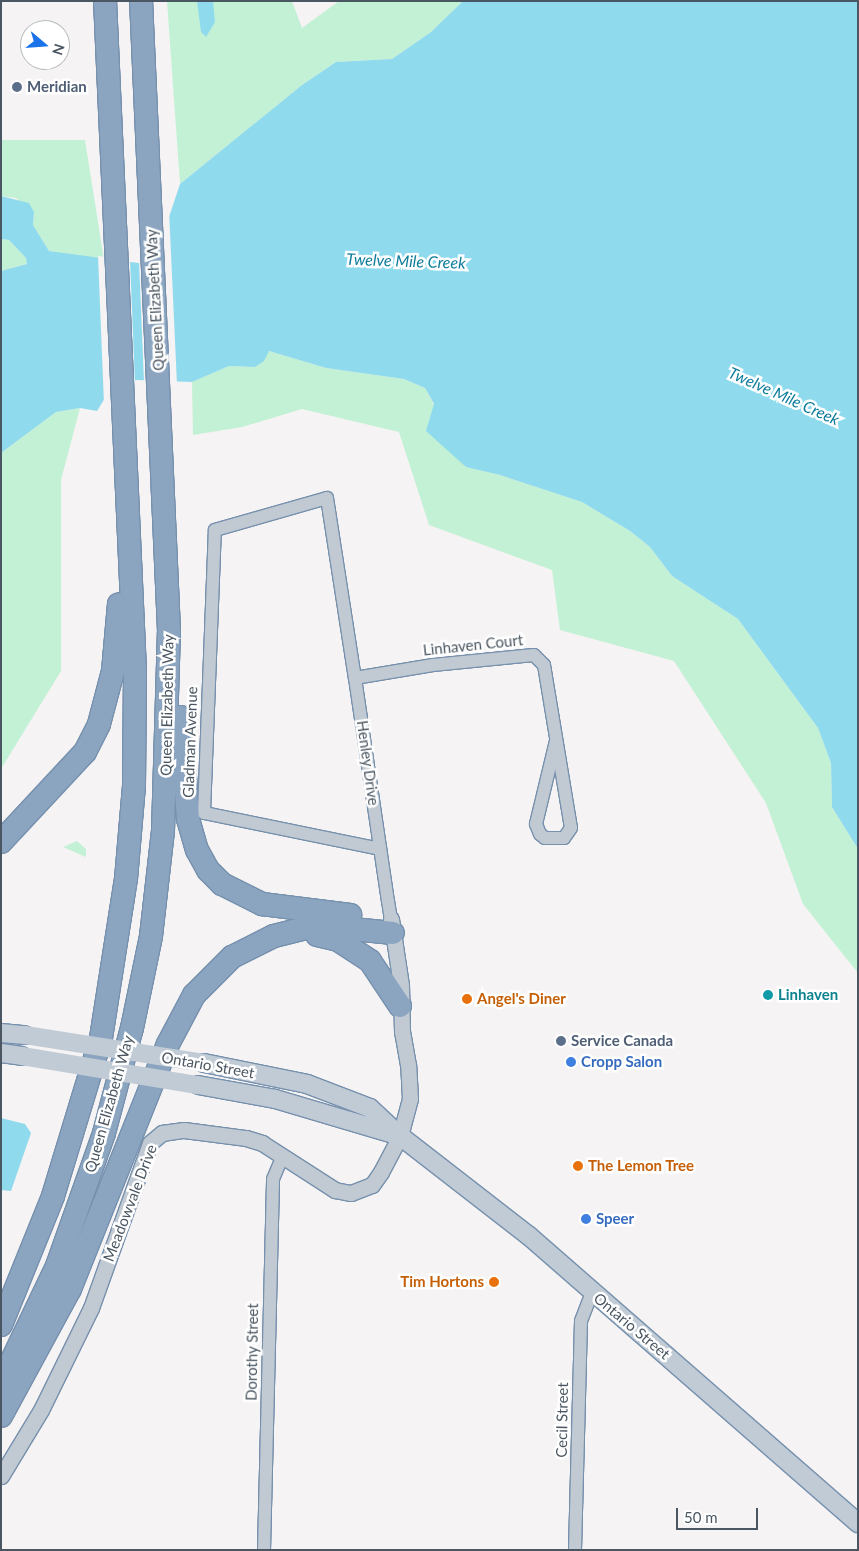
<!DOCTYPE html>
<style>
body{margin:0}
#map{position:relative;width:859px;height:1551px;overflow:hidden;background:#f5f3f3;font-family:Lato,sans-serif}
div>[style]{position:absolute}
[style*='--x']{left:calc(var(--x)*1px);top:calc(var(--y)*1px);width:calc(var(--w)*1px);rotate:calc(var(--a)*1deg)}
.green>*{inset:0;background:#c3f1d5}
.water>*{inset:0;background:#90daee}
.pier>*{inset:0;background:#f5f3f3}
.roads{filter:drop-shadow(1px 0 #7690ad) drop-shadow(-1px 0 #7690ad) drop-shadow(0 1px #7690ad) drop-shadow(0 -1px #7690ad)}
.minor>*{height:12px;margin:-6px;padding:0 6px;transform-origin:6px;border-radius:6px;background:#c1cad2}
.tertiary>*{height:15px;margin:-7.5px;padding:0 7.5px;transform-origin:7.5px;border-radius:7.5px;background:#c1cad2}
.secondary>*{height:18px;margin:-9px;padding:0 9px;transform-origin:9px;border-radius:9px;background:#c1cbd6}
.motorway>*{height:22px;margin:-11px;padding:0 11px;transform-origin:11px;border-radius:11px;background:#8ba5c1}
.secondary-bridge>*{height:18px;margin:-9px;padding:0 9px;transform-origin:9px;border-radius:9px;background:#c1cbd6}
.dots>*{width:14px;height:14px;translate:-50% -50%;box-sizing:border-box;border:2px solid #fff;border-radius:50%}
span{translate:-50% -50%;white-space:nowrap;text-align:center;line-height:1.15;-webkit-text-stroke:5px #fff;paint-order:stroke}
.service-label{font-size:15px;color:#4e5e75;font-weight:700}
.left{translate:0 -50%;text-align:left}
.street-label{font-size:15px;color:#4a5661}
.culture-label{font-size:15px;color:#0d838f;font-weight:700}
.food-label{font-size:15px;color:#c56008;font-weight:700}
.right{translate:-100% -50%;text-align:right}
.shop-label{font-size:15px;color:#366cbe;font-weight:700}
.water-label{font-size:16px;color:#0c7c9b;font-style:italic}
.frame{position:absolute;inset:0;border:2px solid #4a5661;pointer-events:none}
.north{position:absolute;left:20px;top:20px;width:50px;height:50px;box-sizing:border-box;background:#fff;border:1px solid #b7bbc0;border-radius:50%;rotate:108deg;font-size:14px;font-weight:700;line-height:20px;text-align:center;color:#4a5661}
.north::after{content:'';display:block;margin:auto;width:18px;height:22px;background:#1a73e8;clip-path:polygon(50% 0,100% 100%,50% 72%,0 100%)}
.scale{position:absolute;left:676px;top:1508px;width:82px;height:22px;box-sizing:border-box;border:2px solid #4a5661;border-top:0;padding-left:6px;font-size:15px;line-height:18px;white-space:nowrap;color:#4a5661;-webkit-text-stroke:4px #fff;paint-order:stroke}
</style>
<div id="map">
<div class="green">
<div style="clip-path:polygon(167px 1px,292px 1px,302px 28px,339px 1px,463px 1px,431px 32px,392px 59px,336px 62px,302px 85px,180px 184px)"></div>
<div style="clip-path:polygon(1px 140px,85px 140px,104px 260px,49px 251px,33px 225px,34px 212px,16px 198px,1px 196px)"></div>
<div style="clip-path:polygon(1px 239px,9px 240px,26px 258px,27px 264px,1px 271px)"></div>
<div style="clip-path:polygon(269px 351px,326px 368px,404px 379px,425px 388px,466px 467px,500px 475px,582px 502px,630px 531px,650px 547px,672px 576px,738px 619px,818px 728px,831px 763px,832px 807px,858px 849px,858px 973px,803px 904px,766px 803px,674px 661px,560px 630px,552px 570px,429px 525px,399px 432px,302px 409px,242px 427px,193px 435px,192px 382px,229px 366px,255px 367px)"></div>
<div style="clip-path:polygon(80px 408px,61px 480px,61px 671px,1px 769px,1px 453px,56px 412px)"></div>
<div style="clip-path:polygon(77px 841px,86px 849px,86px 857px,63px 847px)"></div>
</div>
<div class="water">
<div style="clip-path:polygon(197px 1px,213px 1px,215px 22px,206px 37px,201px 32px)"></div>
<div style="clip-path:polygon(463px 1px,858px 1px,858px 849px,832px 807px,831px 763px,818px 728px,738px 619px,672px 576px,650px 547px,630px 531px,582px 502px,500px 475px,466px 467px,426px 431px,434px 404px,425px 388px,404px 379px,326px 368px,269px 351px,264px 361px,255px 367px,229px 366px,192px 382px,137px 380px,113px 385px,97px 411px,80px 408px,56px 412px,1px 453px,1px 271px,27px 264px,26px 258px,9px 240px,1px 239px,1px 196px,29px 203px,34px 212px,33px 225px,49px 251px,153px 265px,180px 184px,302px 85px,336px 62px,392px 59px,431px 32px)"></div>
<div style="clip-path:polygon(1px 1118px,25px 1124px,31px 1133px,11px 1191px,1px 1190px)"></div>
</div>
<div class="pier">
<div style="clip-path:polygon(169px 210px,177px 384px,144px 382px,139px 261px,151px 262px)"></div>
<div style="clip-path:polygon(98px 256px,130px 260px,135px 383px,115px 387px,104px 404px)"></div>
</div>
<div class="roads">
<div class="minor">
<div style="--x:355;--y:678;--w:79;--a:-9.5"></div>
<div style="--x:433;--y:665;--w:101;--a:-5.7"></div>
<div style="--x:534;--y:655;--w:14;--a:45"></div>
<div style="--x:544;--y:665;--w:165;--a:80.6"></div>
<div style="--x:571;--y:828;--w:12;--a:125"></div>
<div style="--x:564;--y:838;--w:19;--a:180"></div>
<div style="--x:545;--y:838;--w:6;--a:-141"></div>
<div style="--x:540;--y:834;--w:11;--a:-112"></div>
<div style="--x:536;--y:824;--w:85;--a:-76.5"></div>
<div style="--x:380;--y:849;--w:180;--a:-168.4"></div>
<div style="--x:204;--y:813;--w:283;--a:-87.8"></div>
<div style="--x:215;--y:530;--w:116;--a:-15.9"></div>
<div style="--x:327;--y:498;--w:182;--a:81.2"></div>
<div style="--x:355;--y:678;--w:225;--a:81.6"></div>
<div style="--x:388;--y:901;--w:18;--a:81"></div>
<div style="--x:264;--y:1550;--w:371;--a:-88.6"></div>
<div style="--x:273;--y:1179;--w:25;--a:-67"></div>
<div style="--x:575;--y:1550;--w:229;--a:-88.5"></div>
<div style="--x:581;--y:1321;--w:30;--a:-69"></div>
</div>
<div class="tertiary">
<div style="--x:1;--y:1476;--w:77;--a:-58.8"></div>
<div style="--x:41;--y:1410;--w:114;--a:-63.9"></div>
<div style="--x:91;--y:1308;--w:175;--a:-70.3"></div>
<div style="--x:150;--y:1143;--w:16;--a:-40"></div>
<div style="--x:162;--y:1133;--w:22;--a:-8"></div>
<div style="--x:184;--y:1130;--w:63;--a:7.4"></div>
<div style="--x:246;--y:1138;--w:17;--a:17"></div>
<div style="--x:262;--y:1143;--w:87;--a:32.8"></div>
<div style="--x:335;--y:1190;--w:16;--a:11"></div>
<div style="--x:351;--y:1193;--w:22;--a:-21"></div>
<div style="--x:372;--y:1185;--w:16;--a:-55"></div>
<div style="--x:381;--y:1172;--w:41;--a:-62.2"></div>
<div style="--x:400;--y:1136;--w:38;--a:-75"></div>
<div style="--x:410;--y:1099;--w:34;--a:-93"></div>
<div style="--x:408;--y:1065;--w:34;--a:-100"></div>
<div style="--x:402;--y:1032;--w:47;--a:-91.2"></div>
<div style="--x:401;--y:985;--w:67;--a:-98.6"></div>
</div>
<div class="secondary">
<div style="--x:1;--y:1033;--w:24;--a:5"></div>
<div style="--x:1;--y:1053;--w:21;--a:8"></div>
<div style="--x:204;--y:1063;--w:105;--a:11.5"></div>
<div style="--x:307;--y:1084;--w:67;--a:20.9"></div>
<div style="--x:370;--y:1108;--w:41;--a:43"></div>
<div style="--x:400;--y:1136;--w:163;--a:37.8"></div>
<div style="--x:529;--y:1236;--w:437;--a:41.1"></div>
<div style="--x:198;--y:1085;--w:78;--a:10.3"></div>
<div style="--x:275;--y:1099;--w:130;--a:16.5"></div>
</div>
<div class="motorway">
<div style="--x:181;--y:717;--w:102;--a:86.1"></div>
<div style="--x:188;--y:819;--w:32;--a:74"></div>
<div style="--x:197;--y:850;--w:23;--a:61"></div>
<div style="--x:208;--y:870;--w:20;--a:45"></div>
<div style="--x:222;--y:884;--w:45;--a:26.6"></div>
<div style="--x:262;--y:904;--w:89;--a:7.1"></div>
<div style="--x:1;--y:842;--w:123;--a:-47"></div>
<div style="--x:85;--y:752;--w:31;--a:-63"></div>
<div style="--x:99;--y:724;--w:55;--a:-75.2"></div>
<div style="--x:113;--y:671;--w:67;--a:-84.9"></div>
<div style="--x:317;--y:935;--w:22;--a:13"></div>
<div style="--x:338;--y:940;--w:38;--a:33"></div>
<div style="--x:370;--y:961;--w:54;--a:56.3"></div>
<div style="--x:1;--y:1325;--w:139;--a:-68"></div>
<div style="--x:53;--y:1196;--w:165;--a:-73.1"></div>
<div style="--x:101;--y:1038;--w:161;--a:-81.1"></div>
<div style="--x:126;--y:879;--w:93;--a:-85.1"></div>
<div style="--x:134;--y:786;--w:115;--a:-89.5"></div>
<div style="--x:135;--y:671;--w:671;--a:-92.56"></div>
<div style="--x:1;--y:1383;--w:130;--a:-64.4"></div>
<div style="--x:57;--y:1266;--w:141;--a:-70.5"></div>
<div style="--x:104;--y:1133;--w:109;--a:-75.1"></div>
<div style="--x:132;--y:1028;--w:94;--a:-78.3"></div>
<div style="--x:151;--y:936;--w:106;--a:-83.5"></div>
<div style="--x:163;--y:831;--w:200;--a:-88.3"></div>
<div style="--x:169;--y:631;--w:631;--a:-92.54"></div>
<div style="--x:1;--y:1416;--w:145;--a:-61.5"></div>
<div style="--x:70;--y:1289;--w:262;--a:-68.2"></div>
<div style="--x:167;--y:1046;--w:58;--a:-62.1"></div>
<div style="--x:194;--y:995;--w:54;--a:-45"></div>
<div style="--x:232;--y:957;--w:47;--a:-26.6"></div>
<div style="--x:274;--y:936;--w:33;--a:-14"></div>
<div style="--x:306;--y:928;--w:27;--a:-2"></div>
<div style="--x:333;--y:927;--w:60;--a:5.7"></div>
</div>
</div>
<div class="secondary-bridge">
<div style="--x:25;--y:1035;--w:181;--a:8.9"></div>
<div style="--x:22;--y:1056;--w:178;--a:9.4"></div>
</div>
<div class="dots">
<div style="left:17px;top:87px;background:#5c6f8a"></div>
<div style="left:768px;top:995px;background:#0f9aa8"></div>
<div style="left:467px;top:999px;background:#e8710a"></div>
<div style="left:561px;top:1041px;background:#5c6f8a"></div>
<div style="left:571px;top:1062px;background:#3f7fe0"></div>
<div style="left:578px;top:1166px;background:#e8710a"></div>
<div style="left:586px;top:1219px;background:#3f7fe0"></div>
<div style="left:494px;top:1282px;background:#e8710a"></div>
</div>
<div class="service-label">
<span class="left" style="left:27px;top:87px">Meridian</span>
<span class="left" style="left:571px;top:1041px">Service Canada</span>
</div>
<div class="street-label">
<span style="left:155px;top:300px;rotate:-93deg">Queen Elizabeth Way</span>
<span style="left:473px;top:645px;rotate:-6deg">Linhaven Court</span>
<span style="left:167px;top:705px;rotate:-89deg">Queen Elizabeth Way</span>
<span style="left:190px;top:742px;rotate:-88deg">Gladman Avenue</span>
<span style="left:368px;top:763px;rotate:82deg">Henley Drive</span>
<span style="left:208px;top:1065px;rotate:10deg">Ontario Street</span>
<span style="left:109px;top:1104px;rotate:-74deg">Queen Elizabeth Way</span>
<span style="left:130px;top:1203px;rotate:-69deg">Meadowvale Drive</span>
<span style="left:632px;top:1326px;rotate:40deg">Ontario Street</span>
<span style="left:252px;top:1352px;rotate:-89deg">Dorothy Street</span>
<span style="left:562px;top:1420px;rotate:-89deg">Cecil Street</span>
</div>
<div class="culture-label">
<span class="left" style="left:778px;top:995px">Linhaven</span>
</div>
<div class="food-label">
<span class="left" style="left:477px;top:999px">Angel's Diner</span>
<span class="left" style="left:588px;top:1166px">The Lemon Tree</span>
<span class="right" style="left:484px;top:1282px">Tim Hortons</span>
</div>
<div class="shop-label">
<span class="left" style="left:581px;top:1062px">Cropp Salon</span>
<span class="left" style="left:596px;top:1219px">Speer</span>
</div>
<div class="water-label">
<span style="left:406px;top:261px;rotate:2deg">Twelve Mile Creek</span>
<span style="left:784px;top:396px;rotate:24deg">Twelve Mile Creek</span>
</div>
<div class="frame"></div>
<div class="north">N</div>
<div class="scale">50 m</div>
</div>
